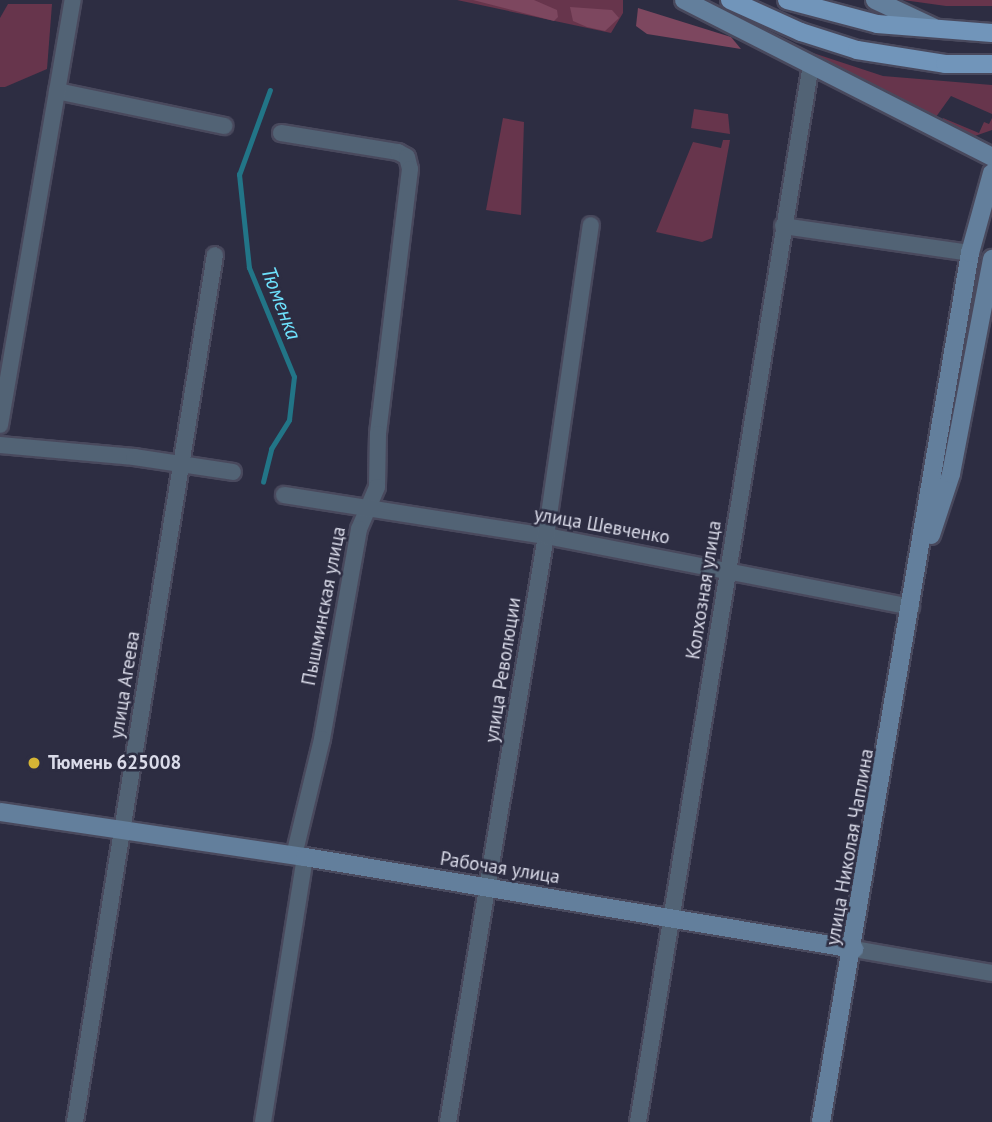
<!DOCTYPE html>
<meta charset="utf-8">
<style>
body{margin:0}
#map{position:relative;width:992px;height:1122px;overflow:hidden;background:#2d2d42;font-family:"PT Sans",sans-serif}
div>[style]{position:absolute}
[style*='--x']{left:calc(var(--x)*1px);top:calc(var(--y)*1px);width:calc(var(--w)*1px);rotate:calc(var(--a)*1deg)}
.green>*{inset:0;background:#67354c}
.forest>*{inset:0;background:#7d475f}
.stream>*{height:4.5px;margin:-2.25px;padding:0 2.25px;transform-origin:2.25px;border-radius:2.25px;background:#227587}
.roads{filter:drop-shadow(2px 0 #49495d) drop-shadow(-2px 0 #49495d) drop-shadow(0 2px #49495d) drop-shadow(0 -2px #49495d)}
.street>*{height:16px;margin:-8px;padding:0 8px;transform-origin:8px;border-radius:8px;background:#526375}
.secondary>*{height:18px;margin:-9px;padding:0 9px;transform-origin:9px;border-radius:9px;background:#637f9c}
.primary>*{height:18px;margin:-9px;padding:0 9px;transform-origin:9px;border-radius:9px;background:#7195ba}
.dots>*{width:19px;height:19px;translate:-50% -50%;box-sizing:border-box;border:4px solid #2d2d42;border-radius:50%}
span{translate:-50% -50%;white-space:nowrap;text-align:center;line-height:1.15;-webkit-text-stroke:5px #2d2d42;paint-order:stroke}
.street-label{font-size:19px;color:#dadbe9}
.poi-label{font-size:19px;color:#dadbe9;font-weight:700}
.left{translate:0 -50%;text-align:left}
.water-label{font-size:21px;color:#6ee1fc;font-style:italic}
</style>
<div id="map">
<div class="green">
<div style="clip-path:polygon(457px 0,623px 0,623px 13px,611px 33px)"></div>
<div style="clip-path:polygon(903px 0,992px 0,992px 6px,946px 6px)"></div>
<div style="clip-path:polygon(8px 4px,52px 4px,47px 69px,5px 87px,0 87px,0 18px)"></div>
<div style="clip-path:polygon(807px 51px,883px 76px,992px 85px,992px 114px,951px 96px,933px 121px,805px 55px)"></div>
<div style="clip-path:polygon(694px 109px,728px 114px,730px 134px,691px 128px)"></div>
<div style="clip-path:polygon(503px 118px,524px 122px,521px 215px,486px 210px)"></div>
<div style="clip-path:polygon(943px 118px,979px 133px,984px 122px,989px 124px,992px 118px,992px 130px,972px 137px,940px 125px)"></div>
<div style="clip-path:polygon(723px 140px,730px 140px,712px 238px,702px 242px,656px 232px,693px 142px,721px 148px)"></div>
</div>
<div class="forest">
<div style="clip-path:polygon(473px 0,534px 0,557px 10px,558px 17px,554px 21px)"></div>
<div style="clip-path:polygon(570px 7px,612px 10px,619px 18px,605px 31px,587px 27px,573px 21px)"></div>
<div style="clip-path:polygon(638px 8px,731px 37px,741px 49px,647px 34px,636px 26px)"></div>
</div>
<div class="stream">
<div style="--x:263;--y:482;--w:34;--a:-76"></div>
<div style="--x:271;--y:449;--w:34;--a:-58"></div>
<div style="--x:289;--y:420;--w:43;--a:-83.4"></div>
<div style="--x:294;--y:377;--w:118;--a:-112.4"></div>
<div style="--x:249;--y:268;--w:94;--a:-96.1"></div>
<div style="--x:239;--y:175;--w:90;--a:-70"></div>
</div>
<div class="roads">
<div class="street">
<div style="--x:57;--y:91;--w:171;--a:11.8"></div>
<div style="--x:281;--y:133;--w:119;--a:9.2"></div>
<div style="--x:398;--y:152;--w:10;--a:29"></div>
<div style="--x:407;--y:157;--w:12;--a:76"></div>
<div style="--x:410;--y:169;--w:267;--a:96.9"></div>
<div style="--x:378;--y:434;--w:53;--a:91.1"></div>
<div style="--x:377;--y:487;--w:46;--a:113.2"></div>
<div style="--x:359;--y:529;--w:213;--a:100"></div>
<div style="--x:322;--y:739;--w:120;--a:103.5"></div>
<div style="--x:783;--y:226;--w:189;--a:8.2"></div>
<div style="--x:0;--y:425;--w:431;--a:-80.3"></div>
<div style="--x:0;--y:445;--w:135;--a:5.1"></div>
<div style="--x:134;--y:457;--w:100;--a:8.6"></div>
<div style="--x:284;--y:495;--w:265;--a:8.9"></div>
<div style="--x:546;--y:536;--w:372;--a:11"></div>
<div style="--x:854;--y:949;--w:140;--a:9.9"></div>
<div style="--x:75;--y:1122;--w:878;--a:-80.83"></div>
<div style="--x:263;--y:1122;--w:268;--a:-81"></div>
<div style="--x:448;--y:1122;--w:594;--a:-80.51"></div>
<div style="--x:546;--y:536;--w:314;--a:-81.8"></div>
<div style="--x:638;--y:1122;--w:1072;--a:-80.71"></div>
</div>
<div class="secondary">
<div style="--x:684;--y:0;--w:346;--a:27"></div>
<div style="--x:875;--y:0;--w:64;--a:25"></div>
<div style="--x:931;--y:535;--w:64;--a:-71.8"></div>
<div style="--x:951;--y:474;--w:219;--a:-79.2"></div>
<div style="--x:0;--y:812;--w:308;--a:8.4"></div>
<div style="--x:305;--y:857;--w:557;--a:9.51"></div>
<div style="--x:821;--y:1122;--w:882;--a:-80.27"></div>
<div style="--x:970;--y:253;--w:83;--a:-74.6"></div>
</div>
<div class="primary">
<div style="--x:730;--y:0;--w:78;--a:24.3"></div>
<div style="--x:801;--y:32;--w:59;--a:17.8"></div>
<div style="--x:857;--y:50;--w:89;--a:9"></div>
<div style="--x:945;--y:64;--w:47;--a:0"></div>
<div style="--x:787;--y:0;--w:93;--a:14.9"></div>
<div style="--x:877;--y:24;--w:115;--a:4.5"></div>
</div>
</div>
<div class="dots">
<div style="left:34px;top:763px;background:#d5b535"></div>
</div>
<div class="street-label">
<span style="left:602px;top:526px;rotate:10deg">улица Шевченко</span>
<span style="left:704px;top:590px;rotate:-81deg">Колхозная улица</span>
<span style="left:324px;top:606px;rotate:-79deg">Пышминская улица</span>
<span style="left:503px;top:670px;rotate:-81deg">улица Революции</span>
<span style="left:125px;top:685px;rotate:-81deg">улица Агеева</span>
<span style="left:850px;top:847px;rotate:-80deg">улица Николая Чаплина</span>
<span style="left:500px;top:868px;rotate:9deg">Рабочая улица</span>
</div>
<div class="poi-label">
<span class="left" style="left:48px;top:763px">Тюмень 625008</span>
</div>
<div class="water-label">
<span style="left:281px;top:303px;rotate:69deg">Тюменка</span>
</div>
</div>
